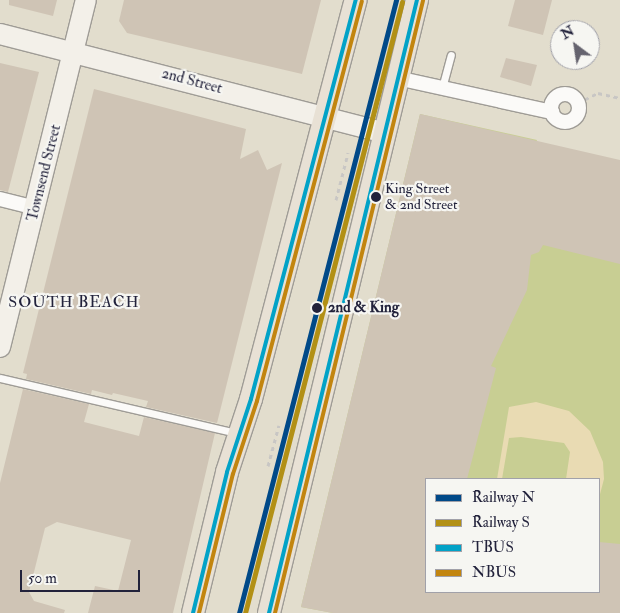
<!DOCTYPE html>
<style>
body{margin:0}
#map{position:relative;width:620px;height:613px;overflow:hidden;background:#e2ddcd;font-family:"IM FELL Double Pica",serif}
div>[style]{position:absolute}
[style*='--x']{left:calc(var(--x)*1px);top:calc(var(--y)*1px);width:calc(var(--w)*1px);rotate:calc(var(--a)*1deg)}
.green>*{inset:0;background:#c8ce93}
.sand>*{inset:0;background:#e9dbb3}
.building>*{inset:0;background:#cfc4b5}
.path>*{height:3px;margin-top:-1.5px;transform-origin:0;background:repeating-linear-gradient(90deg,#c8c6c4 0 4px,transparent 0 8px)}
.roads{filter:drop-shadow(1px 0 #9f9c96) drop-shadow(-1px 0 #9f9c96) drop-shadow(0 1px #9f9c96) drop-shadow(0 -1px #9f9c96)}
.lane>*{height:7px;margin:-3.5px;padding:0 3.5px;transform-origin:3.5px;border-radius:3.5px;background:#fbfaf8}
.street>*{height:14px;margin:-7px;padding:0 7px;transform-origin:7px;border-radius:7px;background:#fbfaf8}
.street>.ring{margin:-7px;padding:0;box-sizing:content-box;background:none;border:14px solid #fbfaf8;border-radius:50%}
.secondary>*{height:20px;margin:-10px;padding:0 10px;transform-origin:10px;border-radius:10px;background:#f3f0e9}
.primary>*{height:22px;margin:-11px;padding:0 11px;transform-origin:11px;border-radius:11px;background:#e8e1d5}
.bus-1>*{height:4px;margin:-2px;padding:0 2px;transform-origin:2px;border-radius:2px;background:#02a2c7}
.bus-2>*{height:4px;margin:-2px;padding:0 2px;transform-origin:2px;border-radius:2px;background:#c2850f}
.rail-1>*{height:5px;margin:-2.5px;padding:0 2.5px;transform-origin:2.5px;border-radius:2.5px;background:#004988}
.rail-2>*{height:5px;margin:-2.5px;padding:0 2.5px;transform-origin:2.5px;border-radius:2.5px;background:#b29015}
.dots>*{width:14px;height:14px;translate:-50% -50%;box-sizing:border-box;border:2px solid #f6f6f2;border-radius:50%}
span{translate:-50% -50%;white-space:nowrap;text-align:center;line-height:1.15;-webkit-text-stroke:4.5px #f6f6f2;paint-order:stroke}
.bus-label{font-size:14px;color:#22223b}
.left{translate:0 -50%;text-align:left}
.street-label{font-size:15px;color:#22223b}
.stop-label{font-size:15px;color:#22223b;font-weight:700}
.neighbourhood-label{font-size:16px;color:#22223b;letter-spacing:1px}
.legend{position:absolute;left:425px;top:478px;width:175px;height:115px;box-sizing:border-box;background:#f6f6f2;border:1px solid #a1a1a9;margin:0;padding:6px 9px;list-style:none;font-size:15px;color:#22223b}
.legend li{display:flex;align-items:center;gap:10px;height:25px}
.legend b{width:25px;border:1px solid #a1a1a9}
.north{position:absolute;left:550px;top:20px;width:50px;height:50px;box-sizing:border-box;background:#f6f6f2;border:1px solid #a1a1a9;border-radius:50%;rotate:329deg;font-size:14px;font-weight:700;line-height:20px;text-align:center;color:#22223b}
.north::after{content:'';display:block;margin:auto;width:18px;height:22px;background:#65636e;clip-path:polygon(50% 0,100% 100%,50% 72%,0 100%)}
.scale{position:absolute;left:20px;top:570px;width:120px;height:22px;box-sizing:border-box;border:2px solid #22223b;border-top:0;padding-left:6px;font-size:15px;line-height:18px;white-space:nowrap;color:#22223b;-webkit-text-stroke:4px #f6f6f2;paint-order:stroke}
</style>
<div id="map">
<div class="green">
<div style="clip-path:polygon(evenodd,420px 114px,537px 140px,531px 161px,620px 200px,620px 613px,333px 613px,301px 607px,420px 114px,426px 479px,599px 479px,599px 592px,426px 592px,426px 479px)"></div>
</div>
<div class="sand">
<div style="clip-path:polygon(536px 402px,569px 411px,590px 431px,603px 462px,604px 479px,599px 498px,599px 479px,566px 479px,570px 452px,564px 443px,521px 437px,509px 438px,502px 479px,497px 479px,509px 407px)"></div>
</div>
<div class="building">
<div style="clip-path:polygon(9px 0,57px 0,53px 16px,9px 5px)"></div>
<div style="clip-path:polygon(124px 0,321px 0,302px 74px,127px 33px,119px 21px)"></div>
<div style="clip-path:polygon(515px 0,552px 0,543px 35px,508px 26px)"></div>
<div style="clip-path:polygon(506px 58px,537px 65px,531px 86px,500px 77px)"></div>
<div style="clip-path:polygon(0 63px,39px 72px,8px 192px,0 190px)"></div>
<div style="clip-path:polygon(94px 89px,246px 129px,240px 159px,258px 150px,267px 170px,282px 163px,217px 423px,146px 407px,148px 401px,113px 393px,112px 395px,92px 390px,91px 394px,26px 379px,27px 374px,23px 373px)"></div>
<div style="clip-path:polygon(420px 114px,620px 160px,620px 264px,543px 245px,539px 252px,531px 255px,527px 290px,491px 366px,496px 368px,467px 479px,426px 479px,426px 592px,599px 592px,599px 542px,620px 544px,620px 613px,333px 613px,301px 607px)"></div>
<div style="clip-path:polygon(23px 389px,89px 404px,84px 422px,139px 436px,144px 417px,215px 433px,173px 613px,88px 613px,95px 586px,118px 591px,131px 540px,57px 522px,45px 528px,29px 592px,34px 601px,65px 610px,64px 613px,0 613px,0 483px)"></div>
</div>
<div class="path">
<div style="--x:578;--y:103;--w:22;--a:-27"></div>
<div style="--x:598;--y:93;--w:23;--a:13"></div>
<div style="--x:336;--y:200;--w:49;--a:-75.7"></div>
<div style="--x:268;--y:466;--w:42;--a:-75"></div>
</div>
<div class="roads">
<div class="lane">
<div style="--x:442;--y:88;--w:34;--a:-75"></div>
<div style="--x:0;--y:378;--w:242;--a:13.1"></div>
</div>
<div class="street">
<div style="--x:397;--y:78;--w:159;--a:12.4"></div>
<div class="ring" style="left:551px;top:94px;width:14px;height:14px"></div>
<div style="--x:0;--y:199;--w:36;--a:14"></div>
</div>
<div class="secondary">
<div style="--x:0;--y:34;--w:395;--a:14.4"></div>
<div style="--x:0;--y:347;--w:357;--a:-76.1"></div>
</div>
<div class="primary">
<div style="--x:193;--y:613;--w:145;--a:-76.4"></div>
<div style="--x:227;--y:472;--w:77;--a:-71.8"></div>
<div style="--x:251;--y:399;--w:413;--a:-75.3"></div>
<div style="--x:269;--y:613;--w:631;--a:-76.43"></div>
</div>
</div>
<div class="bus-1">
<div style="--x:193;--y:613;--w:145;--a:-76.4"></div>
<div style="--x:227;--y:472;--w:77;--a:-71.8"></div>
<div style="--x:251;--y:399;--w:413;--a:-75.3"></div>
<div style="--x:269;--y:613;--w:631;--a:-76.43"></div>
</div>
<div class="bus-2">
<div style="--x:199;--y:613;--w:143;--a:-76.3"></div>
<div style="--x:233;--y:474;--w:77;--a:-71.8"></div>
<div style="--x:257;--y:401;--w:413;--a:-75.3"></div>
<div style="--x:275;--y:613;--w:630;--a:-76.41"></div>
</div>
<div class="rail-1">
<div style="--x:239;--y:613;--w:633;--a:-75.63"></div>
</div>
<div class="rail-2">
<div style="--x:245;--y:613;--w:631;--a:-75.59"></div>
</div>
<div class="dots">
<div style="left:376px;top:197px;background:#22223b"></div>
<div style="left:317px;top:308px;background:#22223b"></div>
</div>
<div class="bus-label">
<span class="left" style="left:385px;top:197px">King Street<br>&amp; 2nd Street</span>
</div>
<div class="street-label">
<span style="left:192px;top:81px;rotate:15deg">2nd Street</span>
<span style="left:44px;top:173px;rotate:-76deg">Townsend Street</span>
</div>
<div class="stop-label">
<span class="left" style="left:328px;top:308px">2nd &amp; King</span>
</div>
<div class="neighbourhood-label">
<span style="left:74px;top:302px">SOUTH BEACH</span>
</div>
<ul class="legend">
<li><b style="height:6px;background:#004988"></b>Railway N</li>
<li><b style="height:6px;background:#b29015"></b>Railway S</li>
<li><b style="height:6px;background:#02a2c7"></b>TBUS</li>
<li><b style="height:6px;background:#c2850f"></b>NBUS</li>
</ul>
<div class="north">N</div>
<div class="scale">50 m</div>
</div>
